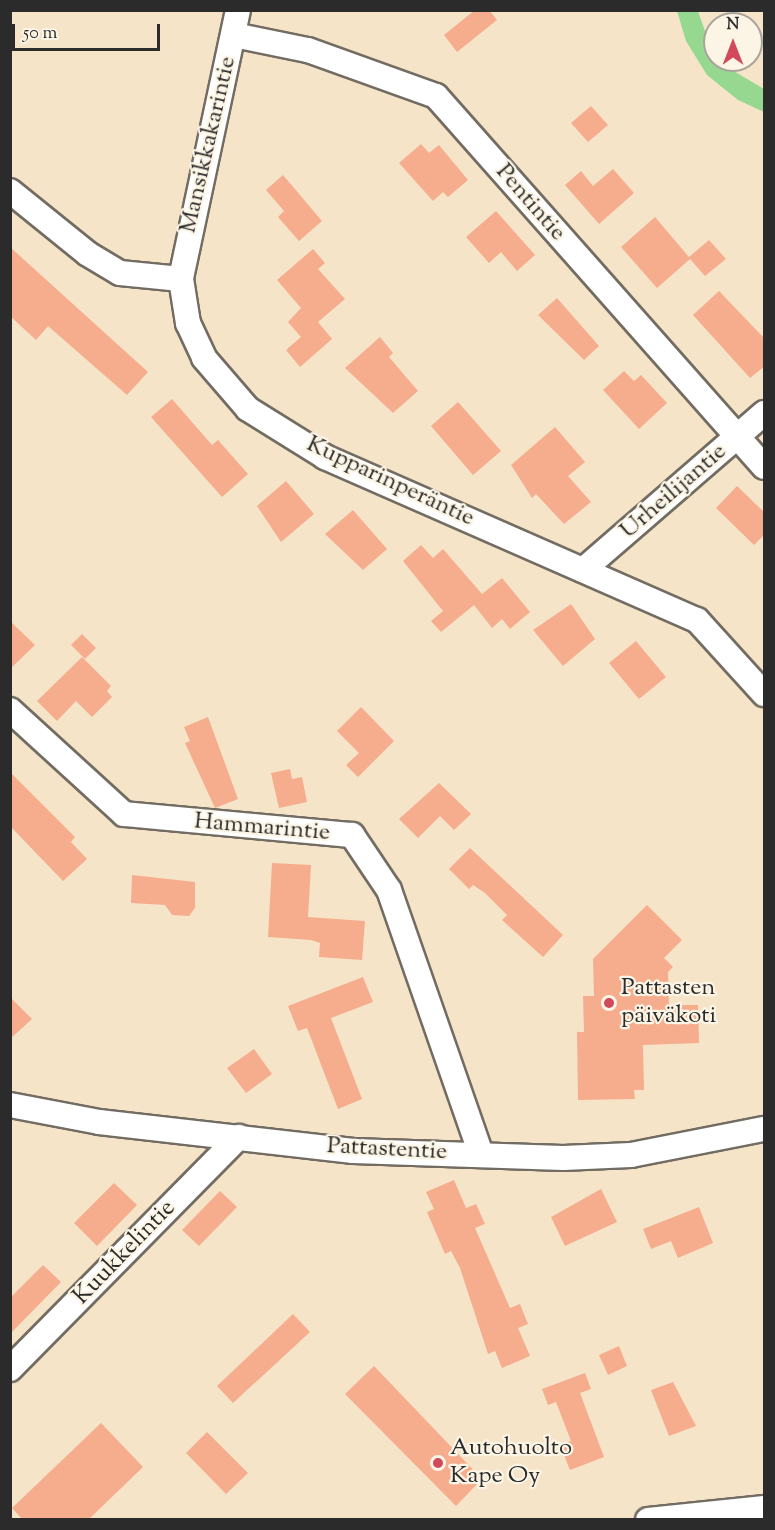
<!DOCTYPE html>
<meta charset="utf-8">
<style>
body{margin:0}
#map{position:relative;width:775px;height:1530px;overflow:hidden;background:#f6e4c9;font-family:"Sorts Mill Goudy",serif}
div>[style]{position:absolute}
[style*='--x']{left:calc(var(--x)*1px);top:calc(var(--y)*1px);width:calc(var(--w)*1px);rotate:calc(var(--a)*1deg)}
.green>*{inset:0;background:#96d88f}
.building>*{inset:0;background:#f5ad8e}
.roads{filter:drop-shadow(2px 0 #726c62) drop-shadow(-2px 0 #726c62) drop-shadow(0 2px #726c62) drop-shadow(0 -2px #726c62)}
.minor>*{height:24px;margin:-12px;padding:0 12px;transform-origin:12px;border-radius:12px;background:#fff}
.dots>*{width:16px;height:16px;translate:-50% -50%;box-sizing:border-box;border:3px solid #fcf5e5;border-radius:50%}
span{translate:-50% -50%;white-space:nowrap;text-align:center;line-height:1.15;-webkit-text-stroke:4.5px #fcf5e5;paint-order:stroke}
.street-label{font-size:24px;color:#2b2b2b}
.poi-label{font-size:24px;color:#2b2b2b}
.left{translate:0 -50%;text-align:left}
.frame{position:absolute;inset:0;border:12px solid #2b2b2b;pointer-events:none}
.north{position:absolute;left:703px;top:12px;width:60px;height:60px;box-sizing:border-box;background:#fcf5e5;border:2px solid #a8a49b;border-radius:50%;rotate:0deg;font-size:16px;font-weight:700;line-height:24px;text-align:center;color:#2b2b2b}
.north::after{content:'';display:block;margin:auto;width:21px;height:27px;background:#d1495b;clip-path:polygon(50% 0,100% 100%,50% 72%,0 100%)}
.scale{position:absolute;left:12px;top:24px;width:148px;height:27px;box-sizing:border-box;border:3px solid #2b2b2b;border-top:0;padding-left:8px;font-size:18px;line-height:21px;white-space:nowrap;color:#2b2b2b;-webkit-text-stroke:4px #fcf5e5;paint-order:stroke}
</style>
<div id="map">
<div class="green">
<div style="clip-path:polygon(677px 11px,698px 11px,715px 60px,764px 89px,764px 112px,738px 100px,707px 75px,686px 41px)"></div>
</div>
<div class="building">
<div style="clip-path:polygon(475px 10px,489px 10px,497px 20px,457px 52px,444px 35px)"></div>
<div style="clip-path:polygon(591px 106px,608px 125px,588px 142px,571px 123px)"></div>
<div style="clip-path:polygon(421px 144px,429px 153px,439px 145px,468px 180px,448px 197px,443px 192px,433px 201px,399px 163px)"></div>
<div style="clip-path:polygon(613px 169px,634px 193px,599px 224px,565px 185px,581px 171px,593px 186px)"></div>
<div style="clip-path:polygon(283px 175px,322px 221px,299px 241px,278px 217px,284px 211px,266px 190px)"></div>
<div style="clip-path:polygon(496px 211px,535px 255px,517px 271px,501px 252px,489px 263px,466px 237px)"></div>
<div style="clip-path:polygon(655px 217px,689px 257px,709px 240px,726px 259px,705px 276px,690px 259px,657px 288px,621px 247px)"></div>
<div style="clip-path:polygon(10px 247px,148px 372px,127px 395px,48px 326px,36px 340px,10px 316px)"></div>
<div style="clip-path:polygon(313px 249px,325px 263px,318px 269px,345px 299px,318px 322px,332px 339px,300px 367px,286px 350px,301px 337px,288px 322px,301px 308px,277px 280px)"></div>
<div style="clip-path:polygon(719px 291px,765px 339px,765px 366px,750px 378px,693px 315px)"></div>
<div style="clip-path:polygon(557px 298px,599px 346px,584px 360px,538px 315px)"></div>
<div style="clip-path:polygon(380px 337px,393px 353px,389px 357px,418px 391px,393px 413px,345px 368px)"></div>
<div style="clip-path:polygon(624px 371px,634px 381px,641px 375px,667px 403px,639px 429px,603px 390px)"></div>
<div style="clip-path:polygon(172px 399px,212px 445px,218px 440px,248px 474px,222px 497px,151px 417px)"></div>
<div style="clip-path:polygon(458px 402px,501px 451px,473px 475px,431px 426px)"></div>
<div style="clip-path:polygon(555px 427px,585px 462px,568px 476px,591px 502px,564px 524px,536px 494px,532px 498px,511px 465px)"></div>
<div style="clip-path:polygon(286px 481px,314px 514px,281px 542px,257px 506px)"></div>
<div style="clip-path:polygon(737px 486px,765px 513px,765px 534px,754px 545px,716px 508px)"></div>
<div style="clip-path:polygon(353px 510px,387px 549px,363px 570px,325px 534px)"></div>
<div style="clip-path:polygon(421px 545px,433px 558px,443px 549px,482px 594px,502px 578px,530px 612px,510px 629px,502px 619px,492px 628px,474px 605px,441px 632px,431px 621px,443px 611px,403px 561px)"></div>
<div style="clip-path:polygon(571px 604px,595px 639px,563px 666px,533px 630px)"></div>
<div style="clip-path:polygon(10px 621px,35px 645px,10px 669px)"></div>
<div style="clip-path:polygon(82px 634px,96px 648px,85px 659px,71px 645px)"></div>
<div style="clip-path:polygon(636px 641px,666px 677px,639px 699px,609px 663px)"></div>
<div style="clip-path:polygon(82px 657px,111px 686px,107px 691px,112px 697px,92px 717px,76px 701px,57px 721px,37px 701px)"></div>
<div style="clip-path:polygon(361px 707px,394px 741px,358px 777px,346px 765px,359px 753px,337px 731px)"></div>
<div style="clip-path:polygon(208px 717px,238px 799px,215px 808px,185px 743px,190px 741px,184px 727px)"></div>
<div style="clip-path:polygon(290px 769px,292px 779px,302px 777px,307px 802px,279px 808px,271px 773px)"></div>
<div style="clip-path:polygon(10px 772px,75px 837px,71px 842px,87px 859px,63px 881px,10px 826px)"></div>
<div style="clip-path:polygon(439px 783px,471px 814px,454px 830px,440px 816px,418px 838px,399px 819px)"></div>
<div style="clip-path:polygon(470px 848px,563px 935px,543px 957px,502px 920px,507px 915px,485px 893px,473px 885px,469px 889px,449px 869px)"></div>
<div style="clip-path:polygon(272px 863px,311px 865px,308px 917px,365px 921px,362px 960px,319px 957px,320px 943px,311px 940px,268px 937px)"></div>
<div style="clip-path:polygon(132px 875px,195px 882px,195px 908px,189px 916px,172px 915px,165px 905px,131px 903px)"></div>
<div style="clip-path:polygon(647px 905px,682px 940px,664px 958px,673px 967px,668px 972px,669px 1005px,698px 1005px,699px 1043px,643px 1045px,644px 1090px,634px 1090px,635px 1099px,578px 1100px,577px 1032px,584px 1032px,583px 996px,594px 996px,593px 959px)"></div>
<div style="clip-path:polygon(363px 977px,373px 1002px,331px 1018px,362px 1099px,338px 1109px,307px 1028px,298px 1031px,288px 1006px)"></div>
<div style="clip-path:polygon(10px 997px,32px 1019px,10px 1039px)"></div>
<div style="clip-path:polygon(254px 1049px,272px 1074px,246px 1093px,227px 1068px)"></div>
<div style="clip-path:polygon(454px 1180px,466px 1208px,476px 1204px,485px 1224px,475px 1228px,510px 1308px,520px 1304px,528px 1324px,518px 1328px,530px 1356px,502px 1368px,495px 1351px,488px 1354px,460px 1268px,451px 1251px,445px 1254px,427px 1212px,434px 1209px,426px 1192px)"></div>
<div style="clip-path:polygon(114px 1183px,137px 1205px,97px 1246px,74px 1223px)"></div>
<div style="clip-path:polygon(601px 1189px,617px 1222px,565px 1246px,551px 1217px)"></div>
<div style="clip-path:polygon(220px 1191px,237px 1207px,199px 1246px,182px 1230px)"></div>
<div style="clip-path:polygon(699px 1207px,713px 1243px,678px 1258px,671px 1241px,651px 1249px,643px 1229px)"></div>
<div style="clip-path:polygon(43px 1265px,61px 1282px,10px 1334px,10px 1298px)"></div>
<div style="clip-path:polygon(293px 1314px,310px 1332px,233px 1403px,217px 1386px)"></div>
<div style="clip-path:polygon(619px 1346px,627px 1366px,608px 1375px,599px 1355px)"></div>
<div style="clip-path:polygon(374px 1366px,482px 1479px,456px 1506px,345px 1394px)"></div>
<div style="clip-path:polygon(585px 1373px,591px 1389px,580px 1393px,604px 1457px,570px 1470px,560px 1445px,571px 1441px,556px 1402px,548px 1405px,542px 1389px)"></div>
<div style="clip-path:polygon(673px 1382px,696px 1426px,669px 1436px,651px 1390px)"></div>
<div style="clip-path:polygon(101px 1423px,143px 1467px,88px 1520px,23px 1520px,12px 1508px)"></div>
<div style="clip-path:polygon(207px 1432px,248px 1473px,226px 1494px,186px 1453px)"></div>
</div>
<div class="roads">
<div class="minor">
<div style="--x:238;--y:10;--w:275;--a:102"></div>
<div style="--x:181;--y:279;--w:45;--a:81"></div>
<div style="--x:188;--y:323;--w:38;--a:65"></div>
<div style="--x:204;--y:358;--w:67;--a:49.2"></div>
<div style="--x:248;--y:409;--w:91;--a:31.9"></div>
<div style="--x:325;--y:457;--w:406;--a:23.7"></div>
<div style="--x:697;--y:620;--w:100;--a:47.8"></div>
<div style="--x:234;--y:35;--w:76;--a:11.5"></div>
<div style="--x:308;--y:50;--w:136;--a:19.8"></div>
<div style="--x:436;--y:96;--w:495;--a:48.5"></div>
<div style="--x:10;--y:191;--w:100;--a:38.9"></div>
<div style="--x:88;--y:254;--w:37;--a:31"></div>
<div style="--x:120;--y:273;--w:61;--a:5.6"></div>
<div style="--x:583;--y:570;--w:240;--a:-40.9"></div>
<div style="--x:10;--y:710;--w:154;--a:42.4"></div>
<div style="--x:124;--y:814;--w:229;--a:5.3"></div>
<div style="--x:352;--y:835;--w:66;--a:56.1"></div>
<div style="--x:389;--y:890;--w:280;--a:70.8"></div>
<div style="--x:10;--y:1105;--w:91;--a:10.8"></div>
<div style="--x:99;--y:1122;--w:256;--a:6.5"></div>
<div style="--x:353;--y:1151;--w:210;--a:1.9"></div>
<div style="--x:563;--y:1158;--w:68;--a:-2.5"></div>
<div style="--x:631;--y:1155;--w:136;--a:-11.1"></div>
<div style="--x:10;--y:1369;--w:326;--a:-45.4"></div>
<div style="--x:648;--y:1520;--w:117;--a:-5.9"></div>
</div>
</div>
<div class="dots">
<div style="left:609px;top:1003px;background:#d1495b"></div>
<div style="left:438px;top:1463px;background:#d1495b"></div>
</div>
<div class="street-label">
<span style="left:209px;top:145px;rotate:-77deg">Mansikkakarintie</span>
<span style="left:530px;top:203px;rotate:49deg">Pentintie</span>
<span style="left:390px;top:482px;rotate:25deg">Kupparinperäntie</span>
<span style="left:674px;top:492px;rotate:-41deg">Urheilijantie</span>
<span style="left:262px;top:828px;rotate:5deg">Hammarintie</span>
<span style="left:387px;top:1150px;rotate:3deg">Pattastentie</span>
<span style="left:125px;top:1253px;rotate:-46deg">Kuukkelintie</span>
</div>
<div class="poi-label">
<span class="left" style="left:621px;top:1003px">Pattasten<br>päiväkoti</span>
<span class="left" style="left:450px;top:1463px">Autohuolto<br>Kape Oy</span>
</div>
<div class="frame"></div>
<div class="north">N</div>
<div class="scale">50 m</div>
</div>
